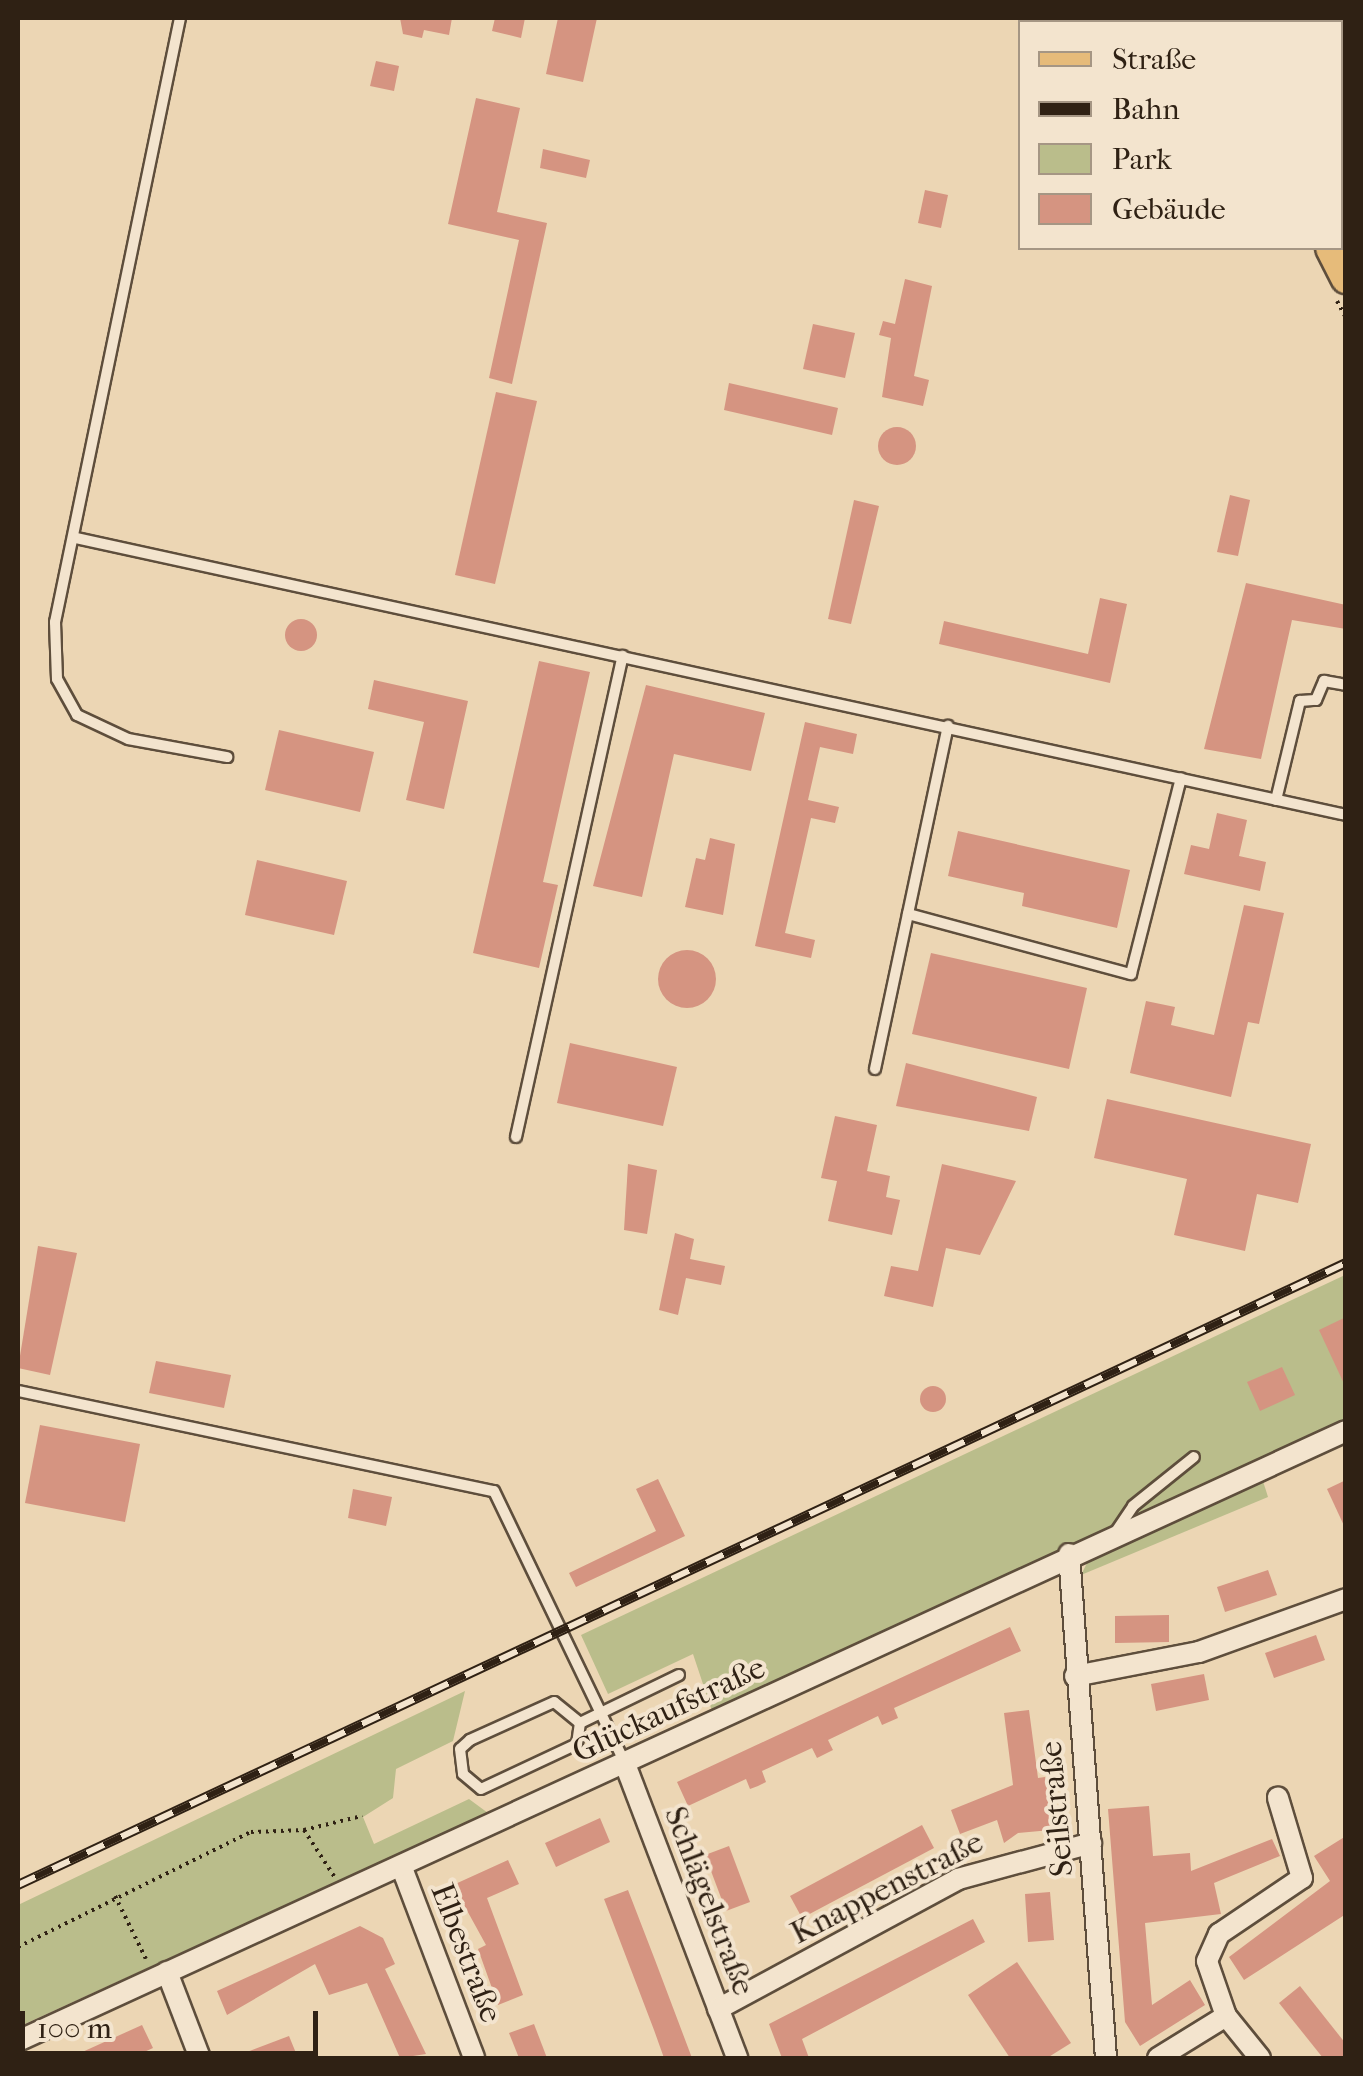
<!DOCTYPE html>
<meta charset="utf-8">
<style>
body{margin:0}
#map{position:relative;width:1363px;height:2076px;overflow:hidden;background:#ecd6b4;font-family:"IM FELL French Canon",serif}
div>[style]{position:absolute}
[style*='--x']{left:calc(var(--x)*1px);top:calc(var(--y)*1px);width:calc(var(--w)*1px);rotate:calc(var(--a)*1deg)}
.green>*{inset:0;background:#babd8b}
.building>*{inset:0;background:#d59481}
.round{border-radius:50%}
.path>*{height:4px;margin-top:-2px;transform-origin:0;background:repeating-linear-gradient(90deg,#2f2114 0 2.5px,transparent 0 7.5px)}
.roads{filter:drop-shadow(2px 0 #5e4e3c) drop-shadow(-2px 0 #5e4e3c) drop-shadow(0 2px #5e4e3c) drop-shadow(0 -2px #5e4e3c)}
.service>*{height:10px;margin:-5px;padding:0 5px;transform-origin:5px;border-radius:5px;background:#f3e4ce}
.minor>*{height:20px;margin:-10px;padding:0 10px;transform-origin:10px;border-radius:10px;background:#f3e4ce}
.primary>*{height:30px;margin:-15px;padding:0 15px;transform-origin:15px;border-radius:15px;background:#e6bb7a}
.rail>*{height:10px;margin-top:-5px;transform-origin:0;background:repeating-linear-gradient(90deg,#f3e4ce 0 19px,#2f2114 0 38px);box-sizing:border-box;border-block:2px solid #2f2114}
span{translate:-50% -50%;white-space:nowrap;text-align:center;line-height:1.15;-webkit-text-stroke:8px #f3e4ce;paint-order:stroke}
.street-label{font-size:32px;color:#2f2114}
.frame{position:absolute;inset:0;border:20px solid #2f2114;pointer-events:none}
.legend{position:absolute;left:1018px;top:20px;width:325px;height:230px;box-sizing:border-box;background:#f3e4ce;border:2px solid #a59684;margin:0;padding:12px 18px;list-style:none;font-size:30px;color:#2f2114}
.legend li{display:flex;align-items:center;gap:20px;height:50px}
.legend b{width:50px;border:2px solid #a59684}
.scale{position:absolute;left:20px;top:2011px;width:298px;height:45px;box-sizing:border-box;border:5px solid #2f2114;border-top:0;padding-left:12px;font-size:30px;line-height:35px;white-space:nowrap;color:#2f2114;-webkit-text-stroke:8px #f3e4ce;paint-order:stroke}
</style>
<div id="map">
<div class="green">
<div style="clip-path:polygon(1236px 18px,1345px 18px,1345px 235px,1340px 22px)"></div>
<div style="clip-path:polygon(1345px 1275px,1345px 1422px,712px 1711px,693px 1654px,608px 1694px,581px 1635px)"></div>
<div style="clip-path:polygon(1262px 1478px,1268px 1497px,1081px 1575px,1089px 1559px)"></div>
<div style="clip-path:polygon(465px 1691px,453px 1741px,396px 1769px,393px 1798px,363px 1817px,374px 1844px,469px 1799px,488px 1813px,18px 2027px,18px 1905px)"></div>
</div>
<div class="building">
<div style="clip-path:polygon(400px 18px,452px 18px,449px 35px,424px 30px,422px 38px,403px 34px)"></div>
<div style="clip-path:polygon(495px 18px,525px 18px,521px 38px,492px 31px)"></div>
<div style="clip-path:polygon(558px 18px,597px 18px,583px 82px,546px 74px)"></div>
<div style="clip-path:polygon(376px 61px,399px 66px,394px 91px,370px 86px)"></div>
<div style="clip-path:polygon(476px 98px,520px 108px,497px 212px,547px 223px,512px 384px,489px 378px,519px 240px,448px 224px)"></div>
<div style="clip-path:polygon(543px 149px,590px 160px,586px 178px,540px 168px)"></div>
<div style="clip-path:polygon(925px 190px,948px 195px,941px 228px,918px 223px)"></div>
<div style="clip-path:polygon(905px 279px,932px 286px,914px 376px,929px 380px,923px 406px,882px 397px,891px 338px,879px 335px,883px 321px,895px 324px)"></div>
<div style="clip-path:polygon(813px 324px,855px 333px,845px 378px,803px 369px)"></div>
<div style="clip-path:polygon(729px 383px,838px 408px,832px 435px,724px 410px)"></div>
<div style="clip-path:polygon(496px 392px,537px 401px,495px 584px,455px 575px)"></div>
<div class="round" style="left:878px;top:427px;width:38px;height:38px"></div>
<div style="clip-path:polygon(1230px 495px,1250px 500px,1238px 556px,1217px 552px)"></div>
<div style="clip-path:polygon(854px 500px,879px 506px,851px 624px,828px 619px)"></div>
<div style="clip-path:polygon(1246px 583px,1346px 605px,1346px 629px,1292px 620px,1261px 759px,1204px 749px)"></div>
<div style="clip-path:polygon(1100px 598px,1127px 604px,1110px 683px,939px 644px,944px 621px,1088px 654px)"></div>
<div class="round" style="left:285px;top:619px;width:32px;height:32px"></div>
<div style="clip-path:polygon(539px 661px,590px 672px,543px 882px,558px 885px,539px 968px,473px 953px)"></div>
<div style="clip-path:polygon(374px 680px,468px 701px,444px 809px,406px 800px,424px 722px,368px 709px)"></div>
<div style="clip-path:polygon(646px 685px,765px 713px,751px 771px,674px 754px,642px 897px,593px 886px)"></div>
<div style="clip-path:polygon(805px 722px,857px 734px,853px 754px,820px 747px,808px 800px,839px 807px,835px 823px,811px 818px,785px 933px,815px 940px,811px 958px,755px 946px)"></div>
<div style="clip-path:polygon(279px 730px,374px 752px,360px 812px,265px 790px)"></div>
<div style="clip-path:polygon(1217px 813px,1247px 820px,1239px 856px,1266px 862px,1260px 891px,1184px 874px,1191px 845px,1209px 849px)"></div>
<div style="clip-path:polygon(958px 831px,1130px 870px,1117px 928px,1022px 906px,1024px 893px,948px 876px)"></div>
<div style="clip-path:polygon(710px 838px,735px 844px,723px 915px,685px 907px,696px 858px,705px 860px)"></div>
<div style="clip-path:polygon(257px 860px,347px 881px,334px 935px,245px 915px)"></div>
<div style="clip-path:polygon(1244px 905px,1284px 913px,1259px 1024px,1248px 1022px,1231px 1097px,1130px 1073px,1146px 1001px,1175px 1007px,1171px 1025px,1214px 1035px)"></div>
<div class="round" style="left:658px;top:950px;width:58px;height:58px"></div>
<div style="clip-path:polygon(931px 953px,1087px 988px,1069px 1069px,912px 1034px)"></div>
<div style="clip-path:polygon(570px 1043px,677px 1067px,663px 1126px,557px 1103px)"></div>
<div style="clip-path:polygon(906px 1063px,1037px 1097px,1029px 1131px,896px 1106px)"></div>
<div style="clip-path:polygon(1107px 1099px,1311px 1144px,1298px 1203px,1257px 1194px,1245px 1251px,1174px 1235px,1187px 1179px,1094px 1158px)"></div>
<div style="clip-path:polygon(835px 1116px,877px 1125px,867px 1171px,890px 1176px,886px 1197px,900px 1200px,892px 1235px,828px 1221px,837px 1181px,821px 1178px)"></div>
<div style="clip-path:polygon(628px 1164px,657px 1170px,647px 1234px,624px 1230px)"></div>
<div style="clip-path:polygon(942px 1164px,1016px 1181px,980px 1255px,946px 1248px,933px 1307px,884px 1296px,891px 1266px,918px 1271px)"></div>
<div style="clip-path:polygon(675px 1233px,694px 1239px,690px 1259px,725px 1266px,721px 1285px,686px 1278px,678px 1315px,659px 1310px)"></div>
<div style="clip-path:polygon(38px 1246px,77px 1253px,50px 1375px,18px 1368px)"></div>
<div style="clip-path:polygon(1346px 1317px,1346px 1388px,1319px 1330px)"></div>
<div style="clip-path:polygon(156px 1361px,231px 1375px,224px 1408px,149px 1393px)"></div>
<div style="clip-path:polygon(1282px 1367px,1295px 1395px,1260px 1411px,1247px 1382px)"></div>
<div class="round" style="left:920px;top:1386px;width:26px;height:26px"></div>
<div style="clip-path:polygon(40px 1425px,140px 1444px,125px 1522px,25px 1503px)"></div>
<div style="clip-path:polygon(658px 1479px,685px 1536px,576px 1587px,569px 1573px,656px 1531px,636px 1489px)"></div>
<div style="clip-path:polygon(1346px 1480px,1346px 1530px,1327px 1489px)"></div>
<div style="clip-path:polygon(353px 1489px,392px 1497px,386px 1526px,348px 1518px)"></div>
<div style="clip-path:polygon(1268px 1570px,1277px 1595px,1225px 1612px,1217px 1587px)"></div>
<div style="clip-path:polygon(1169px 1615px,1169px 1642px,1115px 1643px,1115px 1616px)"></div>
<div style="clip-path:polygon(1010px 1627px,1021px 1651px,894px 1708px,898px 1718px,882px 1725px,878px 1716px,828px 1740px,833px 1750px,817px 1758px,812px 1748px,762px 1771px,766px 1782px,758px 1786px,750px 1789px,746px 1779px,688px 1806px,677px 1782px)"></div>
<div style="clip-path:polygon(1316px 1635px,1325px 1660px,1274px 1678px,1265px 1653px)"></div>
<div style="clip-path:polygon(1204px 1674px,1209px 1700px,1156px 1711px,1151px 1684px)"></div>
<div style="clip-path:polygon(1029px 1710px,1038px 1778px,1045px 1777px,1062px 1829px,1018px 1833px,1004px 1843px,997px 1820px,960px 1834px,951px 1810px,1013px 1785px,1004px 1713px)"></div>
<div style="clip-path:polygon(1149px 1806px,1153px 1856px,1190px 1853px,1191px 1871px,1272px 1839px,1280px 1856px,1214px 1883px,1221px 1914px,1145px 1923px,1152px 2005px,1190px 1980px,1205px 2005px,1140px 2046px,1125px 2022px,1108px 1809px)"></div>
<div style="clip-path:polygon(600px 1818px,610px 1842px,556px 1867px,545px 1843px)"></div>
<div style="clip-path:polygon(922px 1825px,934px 1848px,802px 1918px,790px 1896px)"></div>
<div style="clip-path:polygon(1346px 1836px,1346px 1914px,1244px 1980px,1229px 1957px,1330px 1881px,1314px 1856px)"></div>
<div style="clip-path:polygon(729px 1846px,750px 1902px,726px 1911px,705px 1855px)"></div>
<div style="clip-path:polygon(508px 1860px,519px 1884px,487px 1898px,523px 1995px,498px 2005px,478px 1949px,486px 1945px,453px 1885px)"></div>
<div style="clip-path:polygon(628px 1890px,655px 1960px,692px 2058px,664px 2058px,654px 2030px,604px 1899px)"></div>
<div style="clip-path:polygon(1050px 1892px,1054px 1940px,1028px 1942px,1025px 1894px)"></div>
<div style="clip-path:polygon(973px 1919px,985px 1942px,802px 2039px,809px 2058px,782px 2058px,769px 2024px)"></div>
<div style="clip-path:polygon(360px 1926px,383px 1938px,395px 1964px,385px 1969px,426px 2054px,400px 2058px,367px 1983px,329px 1995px,315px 1964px,227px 2015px,217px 1991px)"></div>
<div style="clip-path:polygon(1017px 1962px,1071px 2043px,1047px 2058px,1010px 2058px,968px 1995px)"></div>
<div style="clip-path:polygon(1300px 1986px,1346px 2044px,1346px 2058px,1323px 2058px,1279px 2003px)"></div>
<div style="clip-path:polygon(534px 2024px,547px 2058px,519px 2058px,509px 2033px)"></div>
<div style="clip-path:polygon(142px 2025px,153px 2048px,131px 2058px,69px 2058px)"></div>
<div style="clip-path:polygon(289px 2036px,298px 2058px,234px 2058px,234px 2057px)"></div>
</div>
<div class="path">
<div style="--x:1337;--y:301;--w:19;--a:62"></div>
<div style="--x:304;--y:1830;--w:60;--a:-13.6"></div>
<div style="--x:115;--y:1896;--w:70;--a:63.8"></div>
<div style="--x:18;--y:1947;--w:260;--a:-26.3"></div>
<div style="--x:251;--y:1832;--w:53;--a:-2.2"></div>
<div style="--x:304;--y:1830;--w:55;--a:56.9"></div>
</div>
<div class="roads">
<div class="service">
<div style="--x:180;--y:18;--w:617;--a:101.69"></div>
<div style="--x:55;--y:622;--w:57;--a:88"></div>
<div style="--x:57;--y:679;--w:41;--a:60.9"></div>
<div style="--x:77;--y:715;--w:56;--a:25.2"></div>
<div style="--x:128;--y:739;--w:101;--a:10.3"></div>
<div style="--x:76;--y:538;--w:1300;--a:12.3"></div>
<div style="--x:1276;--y:800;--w:102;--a:-76.4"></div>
<div style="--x:1300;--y:701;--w:16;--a:-4"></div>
<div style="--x:1316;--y:700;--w:21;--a:-67"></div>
<div style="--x:1324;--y:681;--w:22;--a:10"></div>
<div style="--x:908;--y:914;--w:231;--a:15.1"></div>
<div style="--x:1131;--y:974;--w:202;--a:-75.7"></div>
<div style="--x:875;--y:1069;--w:351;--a:-78"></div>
<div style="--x:516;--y:1137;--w:493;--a:-77.5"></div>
<div style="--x:18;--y:1391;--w:486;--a:11.9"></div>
<div style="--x:494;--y:1491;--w:302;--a:64.3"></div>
<div style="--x:1115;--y:1533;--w:32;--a:-56"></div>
<div style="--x:1133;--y:1506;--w:78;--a:-38.8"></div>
<div style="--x:580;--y:1723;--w:33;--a:-141"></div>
<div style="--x:554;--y:1702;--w:92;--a:155.7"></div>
<div style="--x:470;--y:1740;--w:13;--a:138"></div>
<div style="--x:460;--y:1749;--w:25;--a:83"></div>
<div style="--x:463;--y:1774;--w:23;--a:40"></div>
<div style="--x:481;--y:1789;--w:106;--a:-25.1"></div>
<div style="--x:577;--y:1744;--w:21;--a:-82"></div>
<div style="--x:580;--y:1723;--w:110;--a:-25.9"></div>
</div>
<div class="minor">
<div style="--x:1069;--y:1554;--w:505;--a:85.8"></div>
<div style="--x:1075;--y:1676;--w:126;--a:-11"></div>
<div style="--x:1199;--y:1652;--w:156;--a:-19.8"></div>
<div style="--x:625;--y:1764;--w:315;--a:69.1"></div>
<div style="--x:402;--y:1868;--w:203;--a:69.2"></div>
<div style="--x:167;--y:1972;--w:92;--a:69"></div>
<div style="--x:718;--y:2009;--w:273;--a:-28.4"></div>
<div style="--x:958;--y:1879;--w:138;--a:-15.1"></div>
<div style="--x:18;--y:2041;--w:1461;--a:-24.67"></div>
<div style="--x:1158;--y:2058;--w:80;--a:-31.7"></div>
<div style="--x:1260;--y:2058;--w:54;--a:-129"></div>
<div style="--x:1226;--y:2016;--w:58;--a:-109.1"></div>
<div style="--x:1207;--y:1961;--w:30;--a:-66"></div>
<div style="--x:1219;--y:1934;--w:100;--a:-34"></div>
<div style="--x:1302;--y:1878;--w:84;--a:-106.7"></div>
</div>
<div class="primary">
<div style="--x:1219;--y:18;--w:4;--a:63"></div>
<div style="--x:1331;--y:248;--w:34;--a:63"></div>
</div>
</div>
<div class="rail">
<div style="--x:18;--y:1885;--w:1466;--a:-25.1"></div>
</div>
<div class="street-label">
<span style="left:669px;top:1710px;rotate:-25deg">Glückaufstraße</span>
<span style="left:1057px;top:1809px;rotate:-95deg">Seilstraße</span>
<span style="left:887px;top:1888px;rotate:-27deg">Knappenstraße</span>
<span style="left:709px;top:1901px;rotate:69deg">Schlägelstraße</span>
<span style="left:466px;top:1953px;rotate:69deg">Elbestraße</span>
</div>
<div class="frame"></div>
<ul class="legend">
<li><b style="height:12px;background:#e6bb7a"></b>Straße</li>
<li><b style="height:12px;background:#2f2114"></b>Bahn</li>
<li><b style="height:28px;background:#babd8b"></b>Park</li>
<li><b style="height:28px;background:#d59481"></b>Gebäude</li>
</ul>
<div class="scale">100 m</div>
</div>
